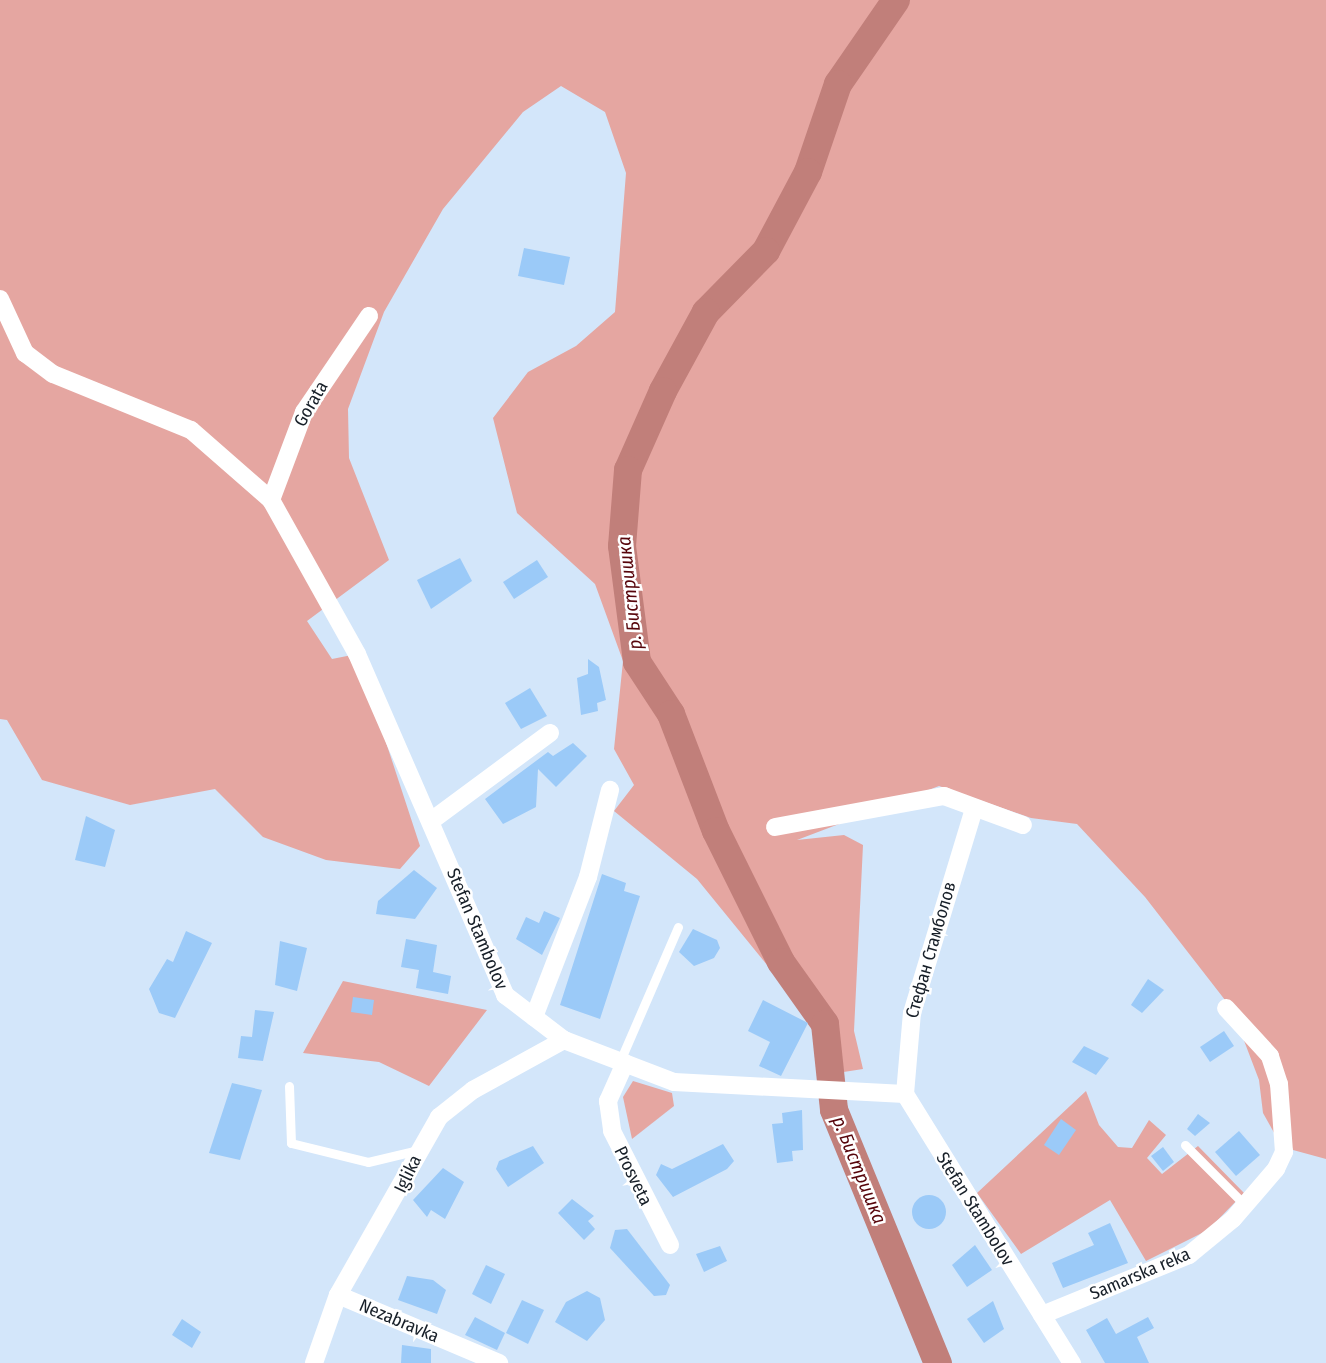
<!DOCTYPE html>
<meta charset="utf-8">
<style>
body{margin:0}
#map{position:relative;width:1326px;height:1363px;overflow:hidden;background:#d3e6fa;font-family:"Fira Sans Condensed",sans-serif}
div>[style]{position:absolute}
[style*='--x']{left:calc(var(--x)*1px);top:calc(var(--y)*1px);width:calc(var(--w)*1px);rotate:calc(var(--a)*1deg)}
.green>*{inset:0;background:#e5a6a1}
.river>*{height:28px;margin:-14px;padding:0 14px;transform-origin:14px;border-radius:14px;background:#c17f7a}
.building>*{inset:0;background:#9bcaf8}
.round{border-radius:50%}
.service>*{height:9px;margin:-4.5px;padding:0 4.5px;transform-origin:4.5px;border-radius:4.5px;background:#fff}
.minor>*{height:18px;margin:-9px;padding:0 9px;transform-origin:9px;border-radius:9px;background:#fff}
span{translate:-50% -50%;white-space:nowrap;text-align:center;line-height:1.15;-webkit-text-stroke:5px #fff;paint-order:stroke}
.street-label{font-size:18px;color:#171f28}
.water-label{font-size:19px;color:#57050b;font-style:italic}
</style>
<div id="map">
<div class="green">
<div style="clip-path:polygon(0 0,1326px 0,1326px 1159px,1282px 1147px,1263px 1113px,1259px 1080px,1232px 1009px,1145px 897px,1077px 824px,1031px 818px,939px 786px,797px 840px,844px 835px,863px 845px,854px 1031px,863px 1069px,824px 1075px,821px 1031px,697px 879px,614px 811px,634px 785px,614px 749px,623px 661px,595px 584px,517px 513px,493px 418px,528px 372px,576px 346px,615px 312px,626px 173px,605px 112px,561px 86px,523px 112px,443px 209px,384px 312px,348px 409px,349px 458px,389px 560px,307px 621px,332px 659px,357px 654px,420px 846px,400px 869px,326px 860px,263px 837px,215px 789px,130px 805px,42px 780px,7px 720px,0 719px)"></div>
<div style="clip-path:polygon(343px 981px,487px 1010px,429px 1086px,379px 1062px,303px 1053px)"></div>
<div style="clip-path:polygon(633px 1081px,672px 1093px,674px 1106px,632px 1139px,623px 1097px)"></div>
<div style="clip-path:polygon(1086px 1091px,1099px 1125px,1118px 1147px,1132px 1148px,1149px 1120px,1166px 1135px,1147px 1158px,1162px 1174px,1198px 1146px,1244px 1193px,1208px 1230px,1146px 1261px,1110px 1200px,1021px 1254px,977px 1193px)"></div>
</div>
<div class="river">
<div style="--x:896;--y:0;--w:102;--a:124.6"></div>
<div style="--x:838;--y:84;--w:93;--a:108.8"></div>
<div style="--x:808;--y:172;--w:89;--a:118"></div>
<div style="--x:766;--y:251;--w:86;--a:134.5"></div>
<div style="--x:706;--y:312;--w:90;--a:118.6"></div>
<div style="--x:663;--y:391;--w:86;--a:113.9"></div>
<div style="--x:628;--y:470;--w:76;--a:94.5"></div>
<div style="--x:622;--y:546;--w:117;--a:82.6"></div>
<div style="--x:637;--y:662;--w:62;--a:56.8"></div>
<div style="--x:671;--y:714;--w:125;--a:69"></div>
<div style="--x:716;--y:831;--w:146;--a:63.6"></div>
<div style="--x:781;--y:962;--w:76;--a:54.6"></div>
<div style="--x:825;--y:1024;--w:86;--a:84"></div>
<div style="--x:834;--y:1110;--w:274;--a:67.7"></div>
</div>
<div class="building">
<div style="clip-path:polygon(524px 248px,570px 257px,564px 285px,518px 276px)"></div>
<div style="clip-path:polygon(460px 558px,472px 581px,431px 609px,417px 580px)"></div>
<div style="clip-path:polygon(537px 560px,548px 577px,514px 599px,503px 582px)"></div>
<div style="clip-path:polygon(588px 659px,599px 667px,606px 700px,597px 703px,598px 711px,581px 715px,577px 678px,588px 674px)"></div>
<div style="clip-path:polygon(530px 688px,547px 716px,521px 729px,505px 703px)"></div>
<div style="clip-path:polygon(573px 743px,587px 756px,556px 787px,538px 769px,536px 807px,503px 824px,485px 799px,548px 752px,553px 756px)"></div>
<div style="clip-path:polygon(86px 816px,115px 830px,105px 867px,75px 860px)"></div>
<div style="clip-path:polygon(414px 870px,437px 888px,415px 919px,376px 914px,378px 901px)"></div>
<div style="clip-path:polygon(602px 874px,626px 883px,624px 891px,640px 896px,600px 1019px,560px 1005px)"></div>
<div style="clip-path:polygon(544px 911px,560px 918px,542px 955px,516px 939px,526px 917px,539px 923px)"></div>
<div style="clip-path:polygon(693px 929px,717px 940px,720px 948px,714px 958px,694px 966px,679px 952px)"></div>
<div style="clip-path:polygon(186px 931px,212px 943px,175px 1018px,159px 1013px,149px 989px,167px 959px,173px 962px)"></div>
<div style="clip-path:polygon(406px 939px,437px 945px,433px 972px,451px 976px,448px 994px,416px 988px,419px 970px,401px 967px)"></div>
<div style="clip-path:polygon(280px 941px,307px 948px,297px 991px,275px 985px)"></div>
<div style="clip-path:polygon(1148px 979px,1164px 990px,1142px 1013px,1131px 1005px)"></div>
<div style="clip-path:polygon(353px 997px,374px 1000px,372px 1015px,351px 1012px)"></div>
<div style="clip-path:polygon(763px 1000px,808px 1023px,781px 1076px,759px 1066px,770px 1042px,748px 1031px)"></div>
<div style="clip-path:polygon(255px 1010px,274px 1012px,263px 1061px,238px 1058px,241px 1036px,252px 1037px)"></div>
<div style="clip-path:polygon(1224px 1031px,1234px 1046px,1210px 1062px,1200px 1047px)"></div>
<div style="clip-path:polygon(1084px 1046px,1109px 1058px,1096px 1075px,1072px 1062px)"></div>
<div style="clip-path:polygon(232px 1083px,262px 1090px,240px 1160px,209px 1153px)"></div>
<div style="clip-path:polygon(802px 1110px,803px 1150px,792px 1151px,793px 1161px,777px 1163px,772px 1124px,783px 1123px,782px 1113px)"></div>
<div style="clip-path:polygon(1198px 1114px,1210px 1123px,1195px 1136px,1187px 1129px)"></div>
<div style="clip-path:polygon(1061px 1119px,1076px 1130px,1059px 1155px,1044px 1145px)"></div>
<div style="clip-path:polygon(1239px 1131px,1260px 1155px,1236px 1176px,1215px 1152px)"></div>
<div style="clip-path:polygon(723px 1144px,734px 1161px,727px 1169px,673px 1197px,656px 1175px,661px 1164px,672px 1169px)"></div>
<div style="clip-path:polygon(533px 1146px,544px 1163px,508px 1187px,496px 1169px,499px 1161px)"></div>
<div style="clip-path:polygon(1163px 1147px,1174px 1162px,1163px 1171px,1151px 1156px)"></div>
<div style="clip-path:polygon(443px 1168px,464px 1182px,445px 1219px,431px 1210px,427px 1217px,413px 1200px)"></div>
<div class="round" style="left:912px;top:1195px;width:34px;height:34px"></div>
<div style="clip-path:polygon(572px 1199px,594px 1216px,588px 1221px,595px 1229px,584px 1240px,558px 1213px)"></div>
<div style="clip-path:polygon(1110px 1223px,1128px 1263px,1063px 1288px,1052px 1263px,1094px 1245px,1088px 1233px)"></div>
<div style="clip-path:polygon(627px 1229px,670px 1285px,666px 1295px,654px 1296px,610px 1248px,615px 1230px)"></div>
<div style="clip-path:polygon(975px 1245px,992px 1270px,967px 1287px,952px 1265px)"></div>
<div style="clip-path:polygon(720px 1246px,727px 1261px,704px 1272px,696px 1254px)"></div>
<div style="clip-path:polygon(486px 1265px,505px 1274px,491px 1304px,472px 1294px)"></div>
<div style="clip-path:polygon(407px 1276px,433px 1280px,446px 1290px,437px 1314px,398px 1300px)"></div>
<div style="clip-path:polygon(587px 1291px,600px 1298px,605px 1320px,587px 1341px,555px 1322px,566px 1302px)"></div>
<div style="clip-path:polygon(522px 1300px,544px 1310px,528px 1344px,506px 1333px)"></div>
<div style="clip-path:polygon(993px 1301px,1004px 1329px,984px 1343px,967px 1319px)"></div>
<div style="clip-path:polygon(475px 1317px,505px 1333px,497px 1350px,465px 1335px)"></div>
<div style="clip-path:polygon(1148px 1317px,1154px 1328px,1137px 1337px,1149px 1363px,1105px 1363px,1086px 1330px,1107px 1318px,1116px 1334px)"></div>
<div style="clip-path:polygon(182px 1319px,201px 1332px,192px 1348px,172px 1335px)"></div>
<div style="clip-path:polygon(402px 1345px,431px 1349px,431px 1363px,401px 1363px)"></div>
</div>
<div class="service">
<div style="--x:620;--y:1061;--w:146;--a:-66.6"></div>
<div style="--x:289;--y:1086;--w:57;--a:88"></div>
<div style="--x:291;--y:1143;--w:79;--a:13.9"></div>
<div style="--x:368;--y:1162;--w:51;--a:-13.5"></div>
<div style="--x:1185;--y:1145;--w:86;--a:45"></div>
</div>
<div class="minor">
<div style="--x:0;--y:299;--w:60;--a:65.2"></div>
<div style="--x:25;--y:353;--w:35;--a:37"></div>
<div style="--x:53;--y:374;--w:149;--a:22.1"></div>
<div style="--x:191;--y:430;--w:106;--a:41.2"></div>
<div style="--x:271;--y:500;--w:176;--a:60.8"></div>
<div style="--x:357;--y:654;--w:372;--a:66.5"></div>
<div style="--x:505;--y:995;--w:74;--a:37.3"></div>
<div style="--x:564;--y:1040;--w:118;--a:20.9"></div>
<div style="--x:674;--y:1082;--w:231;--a:3"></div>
<div style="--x:905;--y:1094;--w:317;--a:58.2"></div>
<div style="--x:271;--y:500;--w:94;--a:-69.4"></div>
<div style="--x:304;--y:412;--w:116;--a:-55.9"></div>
<div style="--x:431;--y:821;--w:148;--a:-36.5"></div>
<div style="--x:775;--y:827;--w:172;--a:-10.4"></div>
<div style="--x:944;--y:796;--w:84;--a:20.2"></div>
<div style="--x:534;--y:1017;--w:150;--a:-68.9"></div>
<div style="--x:588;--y:877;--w:90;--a:-75.8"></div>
<div style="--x:625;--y:1063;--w:42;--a:114.1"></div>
<div style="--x:608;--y:1101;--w:30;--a:82"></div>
<div style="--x:612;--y:1131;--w:128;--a:63"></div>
<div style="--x:905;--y:1094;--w:81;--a:-85.1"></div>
<div style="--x:912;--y:1013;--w:213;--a:-73.1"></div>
<div style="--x:338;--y:1295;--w:175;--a:22.9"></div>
<div style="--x:1042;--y:1315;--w:159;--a:-22.2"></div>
<div style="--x:1189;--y:1255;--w:57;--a:-39.3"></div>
<div style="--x:1233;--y:1219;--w:66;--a:-49.3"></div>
<div style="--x:1276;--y:1169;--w:19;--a:-65"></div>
<div style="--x:1284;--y:1152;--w:68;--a:-94.2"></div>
<div style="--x:1279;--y:1084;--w:29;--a:-108"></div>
<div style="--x:1270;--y:1056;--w:65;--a:-132.5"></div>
<div style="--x:314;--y:1363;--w:72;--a:-70.6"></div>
<div style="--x:338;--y:1295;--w:205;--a:-60.4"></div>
<div style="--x:439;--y:1117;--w:43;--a:-38.5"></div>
<div style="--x:473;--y:1090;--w:104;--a:-28.8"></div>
</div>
<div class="street-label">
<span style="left:311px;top:404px;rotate:-60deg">Gorata</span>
<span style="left:477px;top:929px;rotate:67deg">Stefan Stambolov</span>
<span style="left:931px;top:950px;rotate:-74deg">Стефан Стамболов</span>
<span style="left:408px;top:1174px;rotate:-64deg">Iglika</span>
<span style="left:633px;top:1176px;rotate:64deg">Prosveta</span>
<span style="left:975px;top:1209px;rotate:58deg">Stefan Stambolov</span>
<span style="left:1140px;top:1274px;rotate:-23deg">Samarska reka</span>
<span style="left:399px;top:1321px;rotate:23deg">Nezabravka</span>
</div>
<div class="water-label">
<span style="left:630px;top:593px;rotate:-96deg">р. Бистришка</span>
<span style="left:859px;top:1170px;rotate:68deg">р. Бистришка</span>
</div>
</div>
